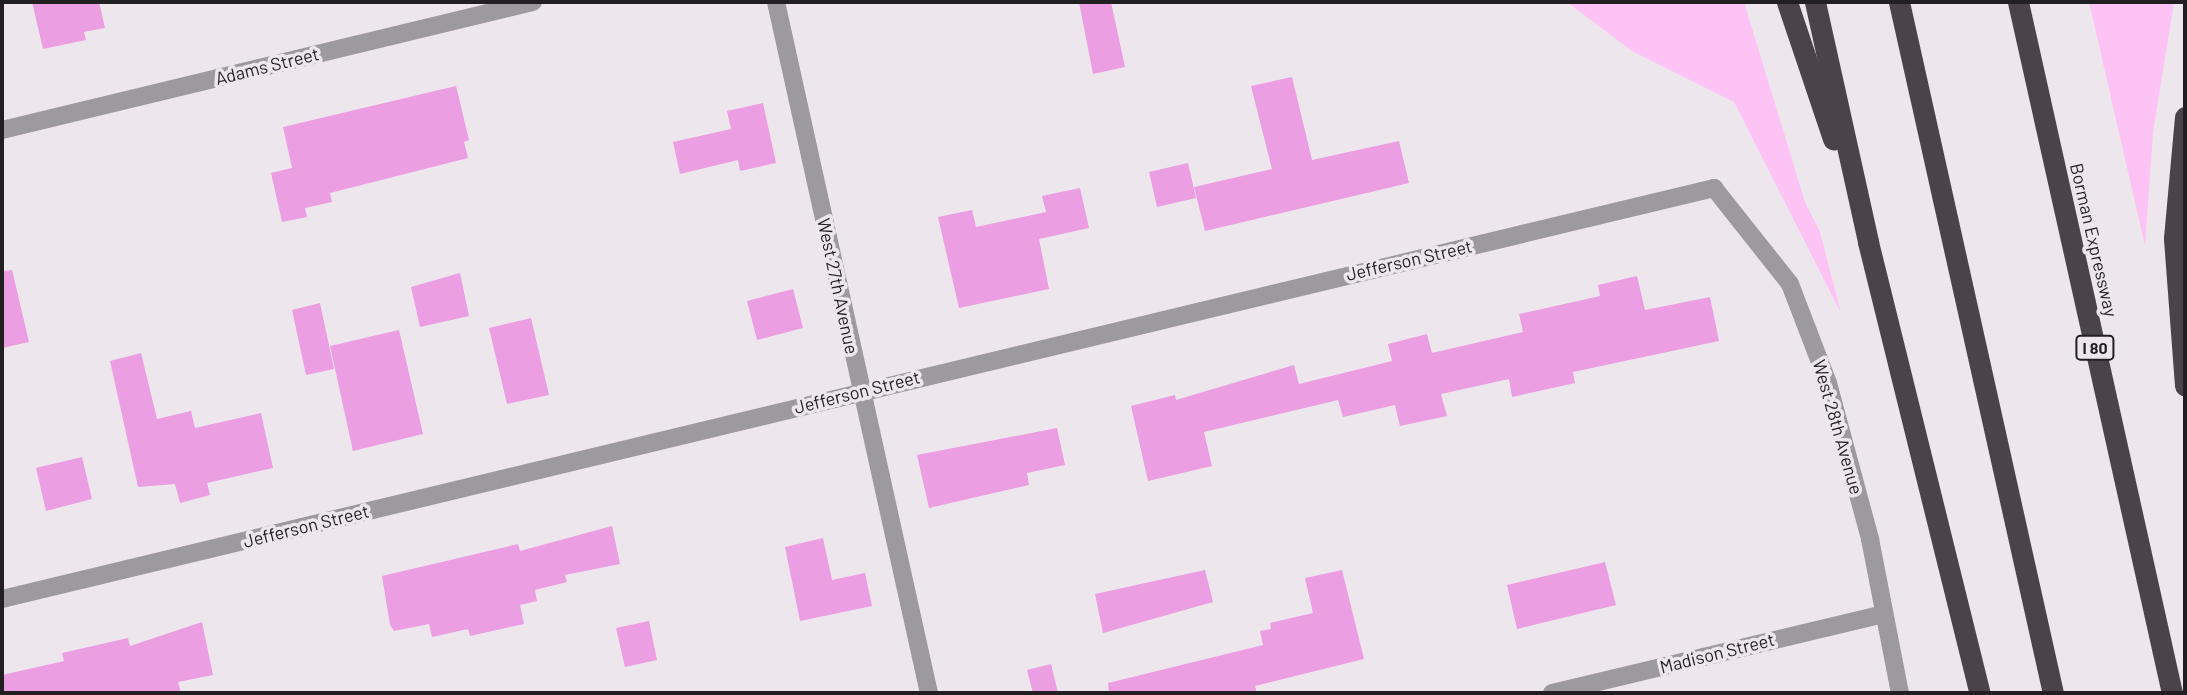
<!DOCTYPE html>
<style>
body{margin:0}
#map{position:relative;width:2187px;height:695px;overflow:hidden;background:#eee6ed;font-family:Barlow,sans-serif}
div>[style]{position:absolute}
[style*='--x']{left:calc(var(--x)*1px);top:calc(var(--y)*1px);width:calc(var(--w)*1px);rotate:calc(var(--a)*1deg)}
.green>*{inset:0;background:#fdc3f5}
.building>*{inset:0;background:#eb9ee2}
.street>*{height:18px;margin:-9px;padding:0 9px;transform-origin:9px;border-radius:9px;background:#9d9a9d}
.highway>*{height:21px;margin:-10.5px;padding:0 10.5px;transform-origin:10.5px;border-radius:10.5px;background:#4a4349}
span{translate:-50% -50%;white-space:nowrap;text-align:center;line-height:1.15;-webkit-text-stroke:7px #eee6ed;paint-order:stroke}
.shield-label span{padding:2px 5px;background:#eee6ed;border:2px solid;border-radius:5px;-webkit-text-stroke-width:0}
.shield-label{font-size:16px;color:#221f22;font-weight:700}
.street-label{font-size:18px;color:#221f22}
.frame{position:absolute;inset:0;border:4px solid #221f22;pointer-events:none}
</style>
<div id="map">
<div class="green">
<div style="clip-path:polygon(1567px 2px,1744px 2px,1805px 202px,1820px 232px,1841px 313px,1734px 102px,1632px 51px)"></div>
<div style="clip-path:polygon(2089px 2px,2174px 2px,2153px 133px,2145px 246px)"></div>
</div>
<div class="building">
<div style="clip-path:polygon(32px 2px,99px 2px,105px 28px,84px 32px,86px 40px,43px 49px)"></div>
<div style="clip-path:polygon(1079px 2px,1111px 2px,1125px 67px,1093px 74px)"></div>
<div style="clip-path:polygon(1292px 77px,1312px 160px,1399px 141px,1409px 183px,1205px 231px,1194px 187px,1272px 169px,1251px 86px)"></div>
<div style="clip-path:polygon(456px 86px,469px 140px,464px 142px,468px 158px,330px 193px,332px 202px,305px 208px,307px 217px,282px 222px,271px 173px,292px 168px,283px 127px)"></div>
<div style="clip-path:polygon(763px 103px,776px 163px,740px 171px,738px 160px,680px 174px,673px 142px,731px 129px,727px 111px)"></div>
<div style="clip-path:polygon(1188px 163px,1196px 198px,1157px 207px,1149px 172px)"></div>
<div style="clip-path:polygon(1080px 188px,1089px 228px,1039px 239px,1049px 289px,959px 308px,938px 217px,972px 210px,976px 227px,1046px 212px,1042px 196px)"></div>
<div style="clip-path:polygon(12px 270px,29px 342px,2px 348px,2px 271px)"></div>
<div style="clip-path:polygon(460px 273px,469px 316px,420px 327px,411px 287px)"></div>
<div style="clip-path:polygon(1637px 276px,1645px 310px,1710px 297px,1719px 341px,1573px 372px,1575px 383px,1512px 397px,1509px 379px,1441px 394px,1447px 416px,1400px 426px,1395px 405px,1343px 417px,1338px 400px,1204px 432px,1212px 466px,1148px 481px,1131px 406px,1175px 395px,1176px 400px,1294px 365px,1299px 384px,1392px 361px,1388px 344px,1427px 334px,1432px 353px,1523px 332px,1519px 314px,1600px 296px,1598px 285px)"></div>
<div style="clip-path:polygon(793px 289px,803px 328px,757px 340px,747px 301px)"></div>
<div style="clip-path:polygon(320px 303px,334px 369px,306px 375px,292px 310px)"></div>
<div style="clip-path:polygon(531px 318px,549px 395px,507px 404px,489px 328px)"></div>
<div style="clip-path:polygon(399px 330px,423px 434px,353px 451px,330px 346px)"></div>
<div style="clip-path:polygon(141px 353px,157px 419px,191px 411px,195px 428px,261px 413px,273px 468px,207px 483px,210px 495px,180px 503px,175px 484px,138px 487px,110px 361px)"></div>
<div style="clip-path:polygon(1057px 428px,1065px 465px,1027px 473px,1029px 485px,929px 508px,917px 455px)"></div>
<div style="clip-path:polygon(82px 457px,92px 499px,46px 511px,36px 468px)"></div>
<div style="clip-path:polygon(612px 526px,620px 564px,565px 575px,567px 582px,535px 590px,537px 601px,520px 605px,524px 624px,470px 636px,468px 629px,432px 637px,429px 624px,394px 631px,390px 625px,382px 576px,518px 544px,520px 551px)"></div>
<div style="clip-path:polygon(823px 538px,832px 580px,865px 573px,872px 606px,800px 621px,785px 547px)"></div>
<div style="clip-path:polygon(1605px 562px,1616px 605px,1517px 629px,1507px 585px)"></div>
<div style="clip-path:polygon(1205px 570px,1213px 602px,1103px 633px,1095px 594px)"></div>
<div style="clip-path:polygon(1342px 570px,1364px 659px,1255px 686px,1257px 693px,1109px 693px,1108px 683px,1263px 645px,1260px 631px,1271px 629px,1270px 623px,1313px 613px,1305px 578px)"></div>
<div style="clip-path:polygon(649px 621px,657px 660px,625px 667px,616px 628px)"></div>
<div style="clip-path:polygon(202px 622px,213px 675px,178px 682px,181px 693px,2px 693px,2px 675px,64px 661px,62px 653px,128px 638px,130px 646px)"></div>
<div style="clip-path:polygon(1051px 664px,1058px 693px,1033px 693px,1027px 670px)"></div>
</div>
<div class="street">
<div style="--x:776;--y:2;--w:708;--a:77.52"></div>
<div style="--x:2;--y:130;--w:546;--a:-13.55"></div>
<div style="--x:2;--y:599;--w:1761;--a:-13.5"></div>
<div style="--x:1714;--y:188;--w:122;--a:51.6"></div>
<div style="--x:1790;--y:284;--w:106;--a:69"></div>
<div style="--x:1828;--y:383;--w:162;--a:74.9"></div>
<div style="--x:1870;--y:539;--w:157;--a:79"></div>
<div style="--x:1552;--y:693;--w:340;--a:-13.4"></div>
</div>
<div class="highway">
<div style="--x:1787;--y:2;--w:145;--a:71.4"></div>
<div style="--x:1815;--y:2;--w:246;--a:77.5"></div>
<div style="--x:1868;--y:242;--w:465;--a:76.1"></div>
<div style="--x:1899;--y:2;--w:708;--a:77.44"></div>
<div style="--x:2018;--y:2;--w:708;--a:77.44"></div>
<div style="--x:2185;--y:117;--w:122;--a:95.2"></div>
<div style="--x:2174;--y:239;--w:147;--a:85.7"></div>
</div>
<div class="shield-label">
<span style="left:2095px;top:348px">I 80</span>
</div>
<div class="street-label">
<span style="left:267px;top:66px;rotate:-14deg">Adams Street</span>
<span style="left:2094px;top:240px;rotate:77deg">Borman Expressway</span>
<span style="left:1409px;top:260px;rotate:-13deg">Jefferson Street</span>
<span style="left:838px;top:286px;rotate:78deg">West 27th Avenue</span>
<span style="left:857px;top:392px;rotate:-14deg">Jefferson Street</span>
<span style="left:1838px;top:427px;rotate:74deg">West 28th Avenue</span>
<span style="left:306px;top:526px;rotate:-14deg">Jefferson Street</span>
<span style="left:1717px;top:653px;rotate:-14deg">Madison Street</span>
</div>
<div class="frame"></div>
</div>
